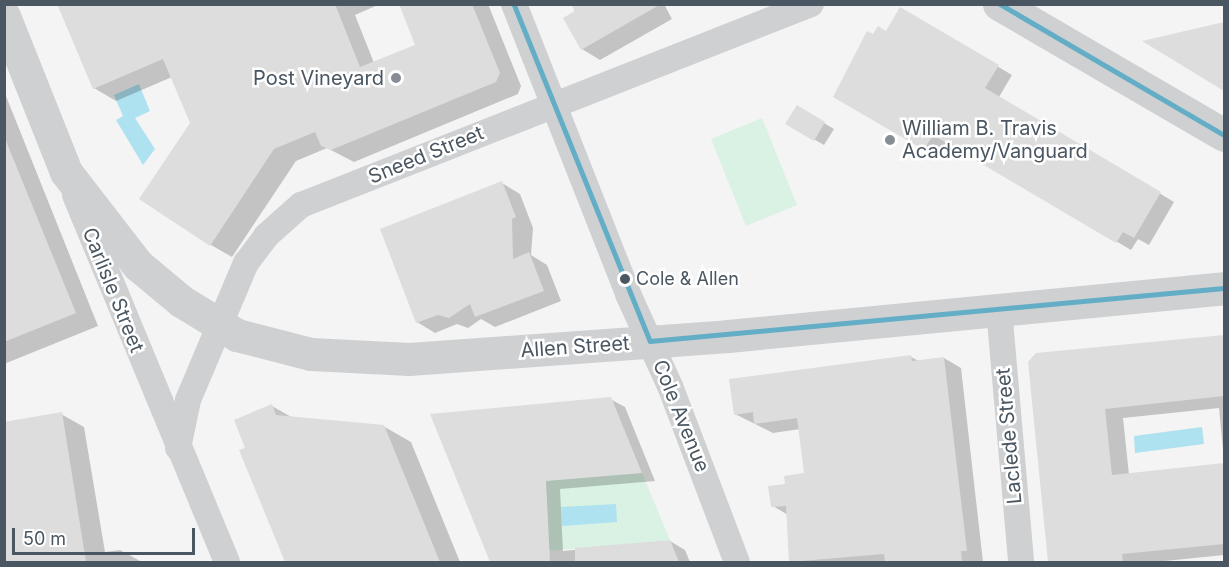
<!DOCTYPE html>
<style>
body{margin:0}
#map{position:relative;width:1229px;height:567px;overflow:hidden;background:#f4f4f4;font-family:Inter,sans-serif}
div>[style]{position:absolute}
[style*='--x']{left:calc(var(--x)*1px);top:calc(var(--y)*1px);width:calc(var(--w)*1px);rotate:calc(var(--a)*1deg)}
.green>*{inset:0;background:#d9f2e3}
.water>*{inset:0;background:#aee2f0}
.shadow>*{inset:0;background:#0003}
.building>*{inset:0;background:#ddddde}
.minor>*{height:26px;margin:-13px;padding:0 13px;transform-origin:13px;border-radius:13px;background:#ced0d2}
.tertiary>*{height:33px;margin:-16.5px;padding:0 16.5px;transform-origin:16.5px;border-radius:16.5px;background:#ced0d2}
.bus-1>*{height:4.5px;margin:-2.25px;padding:0 2.25px;transform-origin:2.25px;border-radius:2.25px;background:#63aec6}
.dots>*{width:16px;height:16px;translate:-50% -50%;box-sizing:border-box;border:3px solid #fff;border-radius:50%}
span{translate:-50% -50%;white-space:nowrap;text-align:center;line-height:1.15;-webkit-text-stroke:5px #fff;paint-order:stroke}
.bus-label{font-size:18px;color:#4a5661}
.left{translate:0 -50%;text-align:left}
.poi-label{font-size:20px;color:#4a5661}
.right{translate:-100% -50%;text-align:right}
.street-label{font-size:20px;color:#4a5661}
.frame{position:absolute;inset:0;border:6px solid #4a5661;pointer-events:none}
.scale{position:absolute;left:12px;top:528px;width:183px;height:27px;box-sizing:border-box;border:3px solid #4a5661;border-top:0;padding-left:8px;font-size:18px;line-height:21px;white-space:nowrap;color:#4a5661;-webkit-text-stroke:4px #fff;paint-order:stroke}
</style>
<div id="map">
<div class="green">
<div style="clip-path:polygon(762px 118px,797px 205px,746px 226px,711px 139px)"></div>
<div style="clip-path:polygon(642px 473px,670px 540px,547px 551px,548px 510px,541px 481px)"></div>
</div>
<div class="water">
<div style="clip-path:polygon(139px 84px,150px 111px,135px 118px,155px 149px,143px 165px,116px 120px,123px 116px,114px 95px)"></div>
<div style="clip-path:polygon(1202px 427px,1204px 444px,1135px 453px,1134px 436px)"></div>
<div style="clip-path:polygon(616px 504px,617px 522px,562px 526px,561px 507px)"></div>
</div>
<div class="shadow">
<div style="clip-path:polygon(59px 4px,380px 4px,355px 15px,374px 63px,417px 46px,401px 4px,488px 4px,521px 86px,518px 94px,354px 162px,327px 148px,296px 161px,232px 257px,211px 245px,192px 123px,172px 77px,116px 101px,94px 88px)"></div>
<div style="clip-path:polygon(573px 4px,664px 4px,672px 19px,600px 60px,582px 49px)"></div>
<div style="clip-path:polygon(900px 9px,1012px 75px,999px 97px,1174px 202px,1149px 245px,1138px 239px,1131px 250px,948px 142px,939px 157px,835px 96px,873px 36px,886px 33px)"></div>
<div style="clip-path:polygon(1224px 24px,1224px 89px,1146px 41px)"></div>
<div style="clip-path:polygon(4px 91px,98px 326px,4px 364px)"></div>
<div style="clip-path:polygon(797px 107px,834px 129px,824px 145px,787px 124px)"></div>
<div style="clip-path:polygon(502px 183px,520px 194px,533px 228px,531px 255px,547px 265px,561px 301px,495px 327px,481px 319px,468px 328px,457px 324px,435px 333px,417px 322px)"></div>
<div style="clip-path:polygon(1224px 337px,1224px 460px,1219px 408px,1123px 418px,1129px 475px,1224px 465px,1224px 555px,1155px 562px,1049px 562px,1030px 363px,1037px 355px)"></div>
<div style="clip-path:polygon(911px 357px,919px 361px,944px 358px,961px 368px,983px 562px,790px 562px,788px 515px,773px 506px,786px 486px,806px 475px,800px 429px,773px 433px,735px 414px)"></div>
<div style="clip-path:polygon(610px 399px,625px 407px,655px 481px,560px 489px,563px 551px,670px 541px,685px 550px,690px 562px,491px 562px,432px 415px)"></div>
<div style="clip-path:polygon(272px 406px,293px 418px,383px 426px,411px 442px,460px 562px,286px 562px,241px 451px,247px 449px)"></div>
<div style="clip-path:polygon(61px 414px,84px 427px,105px 552px,120px 550px,142px 562px,4px 562px,4px 423px)"></div>
</div>
<div class="building">
<div style="clip-path:polygon(57px 4px,335px 4px,360px 67px,415px 45px,399px 4px,472px 4px,500px 73px,496px 82px,331px 150px,321px 146px,315px 132px,274px 149px,210px 246px,139px 199px,190px 123px,163px 59px,93px 89px)"></div>
<div style="clip-path:polygon(571px 4px,661px 4px,581px 50px,563px 18px,575px 11px)"></div>
<div style="clip-path:polygon(900px 7px,999px 65px,985px 88px,1161px 192px,1134px 238px,1123px 232px,1116px 243px,933px 135px,924px 150px,833px 97px,867px 31px,873px 34px,878px 26px,886px 31px)"></div>
<div style="clip-path:polygon(1224px 22px,1224px 91px,1142px 41px)"></div>
<div style="clip-path:polygon(797px 105px,825px 122px,814px 141px,785px 124px)"></div>
<div style="clip-path:polygon(4px 136px,76px 313px,4px 342px)"></div>
<div style="clip-path:polygon(502px 181px,516px 217px,512px 219px,513px 259px,529px 252px,544px 291px,475px 317px,470px 304px,449px 318px,438px 315px,416px 323px,380px 229px)"></div>
<div style="clip-path:polygon(1224px 335px,1224px 396px,1105px 409px,1112px 475px,1224px 463px,1224px 544px,1122px 554px,1123px 562px,1048px 562px,1028px 362px,1036px 353px)"></div>
<div style="clip-path:polygon(911px 355px,912px 361px,944px 357px,967px 551px,961px 551px,962px 562px,885px 562px,884px 554px,789px 562px,786px 506px,771px 507px,768px 486px,785px 484px,784px 476px,804px 473px,797px 418px,754px 424px,753px 412px,734px 415px,729px 379px)"></div>
<div style="clip-path:polygon(611px 397px,642px 473px,546px 481px,550px 562px,490px 562px,430px 414px)"></div>
<div style="clip-path:polygon(272px 404px,276px 415px,384px 425px,440px 562px,285px 562px,239px 450px,245px 448px,234px 420px)"></div>
<div style="clip-path:polygon(62px 412px,86px 562px,4px 562px,4px 422px)"></div>
<div style="clip-path:polygon(670px 540px,679px 562px,575px 562px,575px 548px)"></div>
</div>
<div class="minor">
<div style="--x:514;--y:4;--w:312;--a:68.5"></div>
<div style="--x:628;--y:294;--w:101;--a:65.5"></div>
<div style="--x:670;--y:386;--w:188;--a:69.2"></div>
<div style="--x:75;--y:195;--w:397;--a:67.5"></div>
<div style="--x:999;--y:309;--w:254;--a:85"></div>
<div style="--x:178;--y:448;--w:49;--a:-78.2"></div>
<div style="--x:188;--y:400;--w:149;--a:-67.1"></div>
<div style="--x:246;--y:263;--w:34;--a:-53"></div>
<div style="--x:266;--y:236;--w:47;--a:-41.5"></div>
<div style="--x:301;--y:205;--w:548;--a:-21.51"></div>
</div>
<div class="tertiary">
<div style="--x:999;--y:4;--w:260;--a:30.2"></div>
<div style="--x:4;--y:16;--w:168;--a:68.3"></div>
<div style="--x:66;--y:172;--w:118;--a:52.3"></div>
<div style="--x:138;--y:265;--w:56;--a:39.9"></div>
<div style="--x:181;--y:301;--w:66;--a:31.3"></div>
<div style="--x:237;--y:335;--w:76;--a:14.4"></div>
<div style="--x:311;--y:354;--w:98;--a:2.9"></div>
<div style="--x:409;--y:359;--w:320;--a:-4.1"></div>
<div style="--x:728;--y:336;--w:498;--a:-5.5"></div>
</div>
<div class="bus-1">
<div style="--x:514;--y:4;--w:363;--a:68"></div>
<div style="--x:650;--y:341;--w:576;--a:-5.28"></div>
<div style="--x:1000;--y:4;--w:259;--a:30.3"></div>
</div>
<div class="dots">
<div style="left:396px;top:78px;background:#868d94"></div>
<div style="left:890px;top:140px;background:#868d94"></div>
<div style="left:625px;top:279px;background:#4a5661"></div>
</div>
<div class="bus-label">
<span class="left" style="left:636px;top:279px">Cole &amp; Allen</span>
</div>
<div class="poi-label">
<span class="right" style="left:384px;top:78px">Post Vineyard</span>
<span class="left" style="left:902px;top:140px">William B. Travis<br>Academy/Vanguard</span>
</div>
<div class="street-label">
<span style="left:426px;top:155px;rotate:-22deg">Sneed Street</span>
<span style="left:113px;top:290px;rotate:68deg">Carlisle Street</span>
<span style="left:575px;top:347px;rotate:-4deg">Allen Street</span>
<span style="left:681px;top:416px;rotate:68deg">Cole Avenue</span>
<span style="left:1009px;top:436px;rotate:-95deg">Laclede Street</span>
</div>
<div class="frame"></div>
<div class="scale">50 m</div>
</div>
